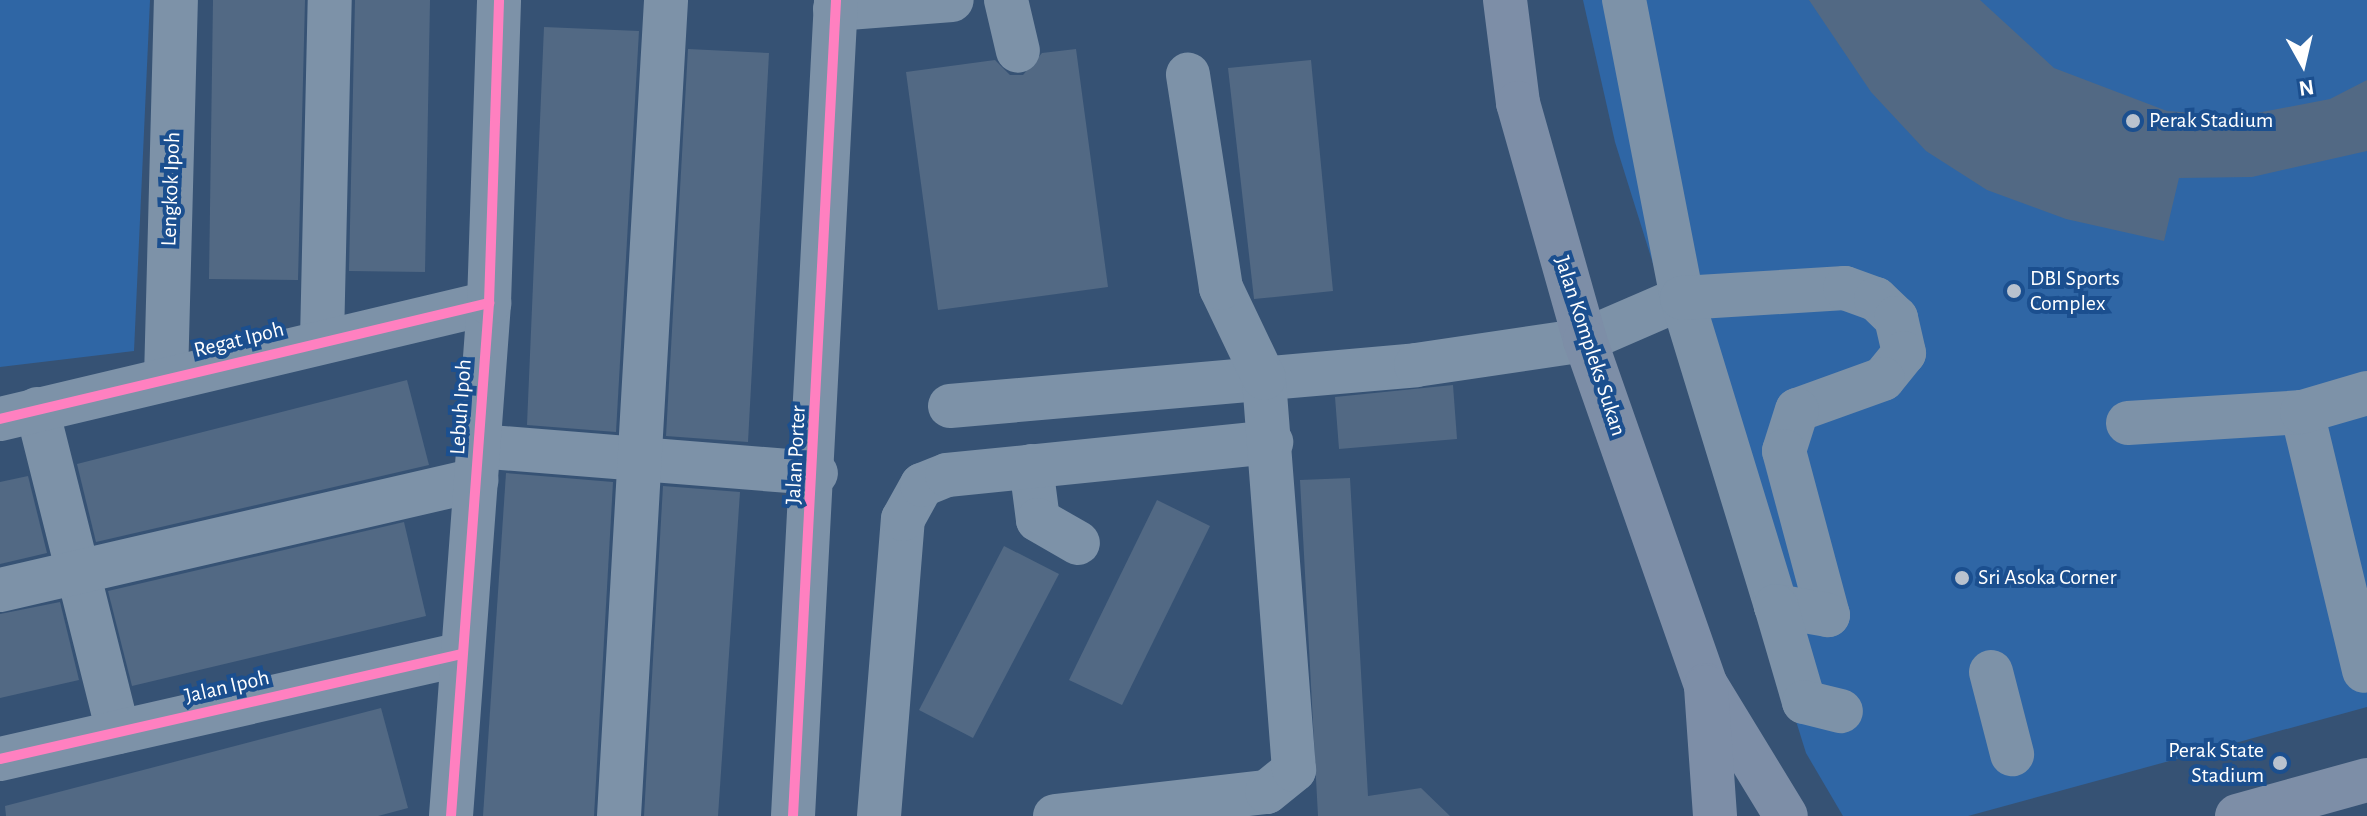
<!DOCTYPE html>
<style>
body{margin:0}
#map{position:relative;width:2367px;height:816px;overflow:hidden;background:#365274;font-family:"Alegreya Sans",sans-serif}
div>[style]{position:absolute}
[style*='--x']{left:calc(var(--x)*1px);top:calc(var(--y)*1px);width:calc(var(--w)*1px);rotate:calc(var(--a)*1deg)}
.green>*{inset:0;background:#2f66a5}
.building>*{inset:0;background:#526984}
.minor>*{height:44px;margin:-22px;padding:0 22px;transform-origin:22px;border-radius:22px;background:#7d92a8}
.major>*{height:44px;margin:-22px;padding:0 22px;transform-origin:22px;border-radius:22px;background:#7d8ea7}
.cycleway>*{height:10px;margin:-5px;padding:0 5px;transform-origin:5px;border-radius:5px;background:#ff80c0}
.dots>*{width:22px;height:22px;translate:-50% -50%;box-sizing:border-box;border:4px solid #1b4f8f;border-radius:50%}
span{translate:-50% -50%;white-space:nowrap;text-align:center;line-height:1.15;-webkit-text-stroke:8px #1b4f8f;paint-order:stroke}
.poi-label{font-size:22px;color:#fff}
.left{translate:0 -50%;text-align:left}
.right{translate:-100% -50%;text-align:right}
.street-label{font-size:22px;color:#fff}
.north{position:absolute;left:2263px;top:24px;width:80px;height:80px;-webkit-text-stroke:6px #1b4f8f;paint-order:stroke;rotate:172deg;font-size:22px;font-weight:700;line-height:32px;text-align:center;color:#fff}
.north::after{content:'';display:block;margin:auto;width:28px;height:36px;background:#fff;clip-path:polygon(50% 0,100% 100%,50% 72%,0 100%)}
</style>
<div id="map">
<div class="green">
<div style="clip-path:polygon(0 0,150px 0,134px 351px,0 367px)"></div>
<div style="clip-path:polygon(1583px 0,2367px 0,2367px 707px,1968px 816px,1843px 816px,1806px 753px,1615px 142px)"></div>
</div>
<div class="building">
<div style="clip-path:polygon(213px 0,305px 0,298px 280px,209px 279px)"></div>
<div style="clip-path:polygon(355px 0,430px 0,425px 272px,349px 271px)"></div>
<div style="clip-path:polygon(1809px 0,1980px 0,2054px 68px,2167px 111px,2241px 116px,2330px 99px,2367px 80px,2367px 151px,2252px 177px,2179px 178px,2164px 241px,2066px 219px,1987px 190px,1926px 151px,1871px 92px)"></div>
<div style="clip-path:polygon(544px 27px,639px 31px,616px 432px,527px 425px)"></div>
<div style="clip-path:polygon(688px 49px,769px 53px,748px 442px,666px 436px)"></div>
<div style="clip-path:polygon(1076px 49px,1108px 287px,938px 310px,906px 72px,995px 60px,1010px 75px,1023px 75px,1042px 53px)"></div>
<div style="clip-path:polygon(1311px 60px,1333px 291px,1254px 299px,1228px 68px)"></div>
<div style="clip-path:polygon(407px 380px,429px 465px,96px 542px,77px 464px)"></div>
<div style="clip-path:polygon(1453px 385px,1457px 439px,1339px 449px,1335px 397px)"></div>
<div style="clip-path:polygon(506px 473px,613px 482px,594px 816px,483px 816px)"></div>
<div style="clip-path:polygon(28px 476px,47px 553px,0 564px,0 482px)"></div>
<div style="clip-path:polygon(1350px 478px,1368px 796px,1421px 788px,1450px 816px,1318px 816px,1300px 480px)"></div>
<div style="clip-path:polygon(663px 486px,740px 492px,718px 816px,644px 816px)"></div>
<div style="clip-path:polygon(1157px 500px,1210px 526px,1122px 705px,1069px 680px)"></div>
<div style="clip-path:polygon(404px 522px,426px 616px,132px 686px,108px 591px)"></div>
<div style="clip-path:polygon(1004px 546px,1059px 574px,973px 738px,919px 710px)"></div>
<div style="clip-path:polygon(60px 602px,79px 680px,0 698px,0 614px)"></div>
<div style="clip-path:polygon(381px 708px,408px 808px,378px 816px,6px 816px,5px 806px)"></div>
</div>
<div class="minor">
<div style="--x:1006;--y:0;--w:52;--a:76.8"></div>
<div style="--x:835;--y:9;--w:117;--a:-4.4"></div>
<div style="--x:322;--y:340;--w:340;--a:-88.7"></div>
<div style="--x:166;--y:378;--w:378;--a:-88.5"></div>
<div style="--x:950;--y:406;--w:468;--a:-5"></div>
<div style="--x:1416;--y:365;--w:171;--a:-8.4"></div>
<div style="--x:1585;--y:340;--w:106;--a:-23.4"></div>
<div style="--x:1682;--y:298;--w:304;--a:-101"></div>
<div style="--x:37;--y:409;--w:333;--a:75.9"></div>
<div style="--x:2302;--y:412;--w:266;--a:76.5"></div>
<div style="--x:0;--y:419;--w:503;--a:-13.34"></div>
<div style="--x:2128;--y:423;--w:174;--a:-3.6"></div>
<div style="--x:2302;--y:412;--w:68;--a:-16.3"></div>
<div style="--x:478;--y:446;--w:339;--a:4.6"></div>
<div style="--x:1031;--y:466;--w:54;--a:82.6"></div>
<div style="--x:1038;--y:520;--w:46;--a:29.9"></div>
<div style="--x:0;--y:590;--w:489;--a:-13"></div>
<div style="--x:1776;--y:606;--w:322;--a:-107"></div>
<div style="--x:1682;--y:298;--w:163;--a:-3.5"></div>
<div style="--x:1845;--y:288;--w:33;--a:20"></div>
<div style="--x:1876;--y:299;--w:28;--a:44"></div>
<div style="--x:1896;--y:318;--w:36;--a:77"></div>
<div style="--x:1904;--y:353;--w:33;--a:129"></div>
<div style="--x:1883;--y:379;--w:91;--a:160.2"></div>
<div style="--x:1797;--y:410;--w:43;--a:107.6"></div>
<div style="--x:1784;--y:451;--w:170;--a:75"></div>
<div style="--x:1828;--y:615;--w:53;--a:-170.2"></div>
<div style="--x:1776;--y:606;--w:100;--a:73.7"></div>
<div style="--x:1804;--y:702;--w:38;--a:14"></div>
<div style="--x:1991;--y:672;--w:85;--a:75.6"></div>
<div style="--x:0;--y:759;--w:474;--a:-12.8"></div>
<div style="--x:451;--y:816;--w:514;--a:-85.76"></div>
<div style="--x:489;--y:303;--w:303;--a:-88.1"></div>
<div style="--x:619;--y:816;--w:817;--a:-86.7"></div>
<div style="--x:793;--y:816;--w:817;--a:-86.98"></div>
<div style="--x:879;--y:816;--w:298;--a:-85.4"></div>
<div style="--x:903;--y:519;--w:39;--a:-61"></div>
<div style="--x:922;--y:485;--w:27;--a:-22"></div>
<div style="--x:947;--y:475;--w:326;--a:-5.8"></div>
<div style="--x:1055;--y:816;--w:213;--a:-6.5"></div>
<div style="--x:1267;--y:792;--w:35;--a:-39"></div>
<div style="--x:1294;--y:770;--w:393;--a:-94.4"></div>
<div style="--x:1264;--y:378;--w:100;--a:-115.5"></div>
<div style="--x:1221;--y:288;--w:216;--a:-98.8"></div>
</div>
<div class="major">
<div style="--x:1505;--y:0;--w:104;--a:82.8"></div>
<div style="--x:1518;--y:103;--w:246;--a:74.2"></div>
<div style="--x:1585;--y:340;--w:366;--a:70.7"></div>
<div style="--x:1706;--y:685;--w:153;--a:58.6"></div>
<div style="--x:1706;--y:687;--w:129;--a:86"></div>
<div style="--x:2237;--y:816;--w:135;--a:-15.5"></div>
</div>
<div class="cycleway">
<div style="--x:0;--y:419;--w:503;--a:-13.34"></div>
<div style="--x:0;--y:759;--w:474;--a:-12.8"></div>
<div style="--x:451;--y:816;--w:514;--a:-85.76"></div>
<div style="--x:489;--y:303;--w:303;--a:-88.1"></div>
<div style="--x:793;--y:816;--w:817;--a:-86.98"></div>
</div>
<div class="dots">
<div style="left:2133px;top:121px;background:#b9c2ce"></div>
<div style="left:2014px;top:291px;background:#b9c2ce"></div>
<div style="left:1962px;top:578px;background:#b9c2ce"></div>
<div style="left:2280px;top:763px;background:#b9c2ce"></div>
</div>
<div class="poi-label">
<span class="left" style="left:2149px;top:121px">Perak Stadium</span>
<span class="left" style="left:2030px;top:291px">DBI Sports<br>Complex</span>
<span class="left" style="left:1978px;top:578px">Sri Asoka Corner</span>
<span class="right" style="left:2264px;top:763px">Perak State<br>Stadium</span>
</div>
<div class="street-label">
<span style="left:171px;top:189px;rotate:-88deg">Lengkok Ipoh</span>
<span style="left:239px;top:340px;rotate:-14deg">Regat Ipoh</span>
<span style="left:1590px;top:346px;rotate:72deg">Jalan Kompleks Sukan</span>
<span style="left:461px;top:407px;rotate:-86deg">Lebuh Ipoh</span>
<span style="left:796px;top:455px;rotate:-87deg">Jalan Porter</span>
<span style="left:227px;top:687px;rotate:-13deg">Jalan Ipoh</span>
</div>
<div class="north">N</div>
</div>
